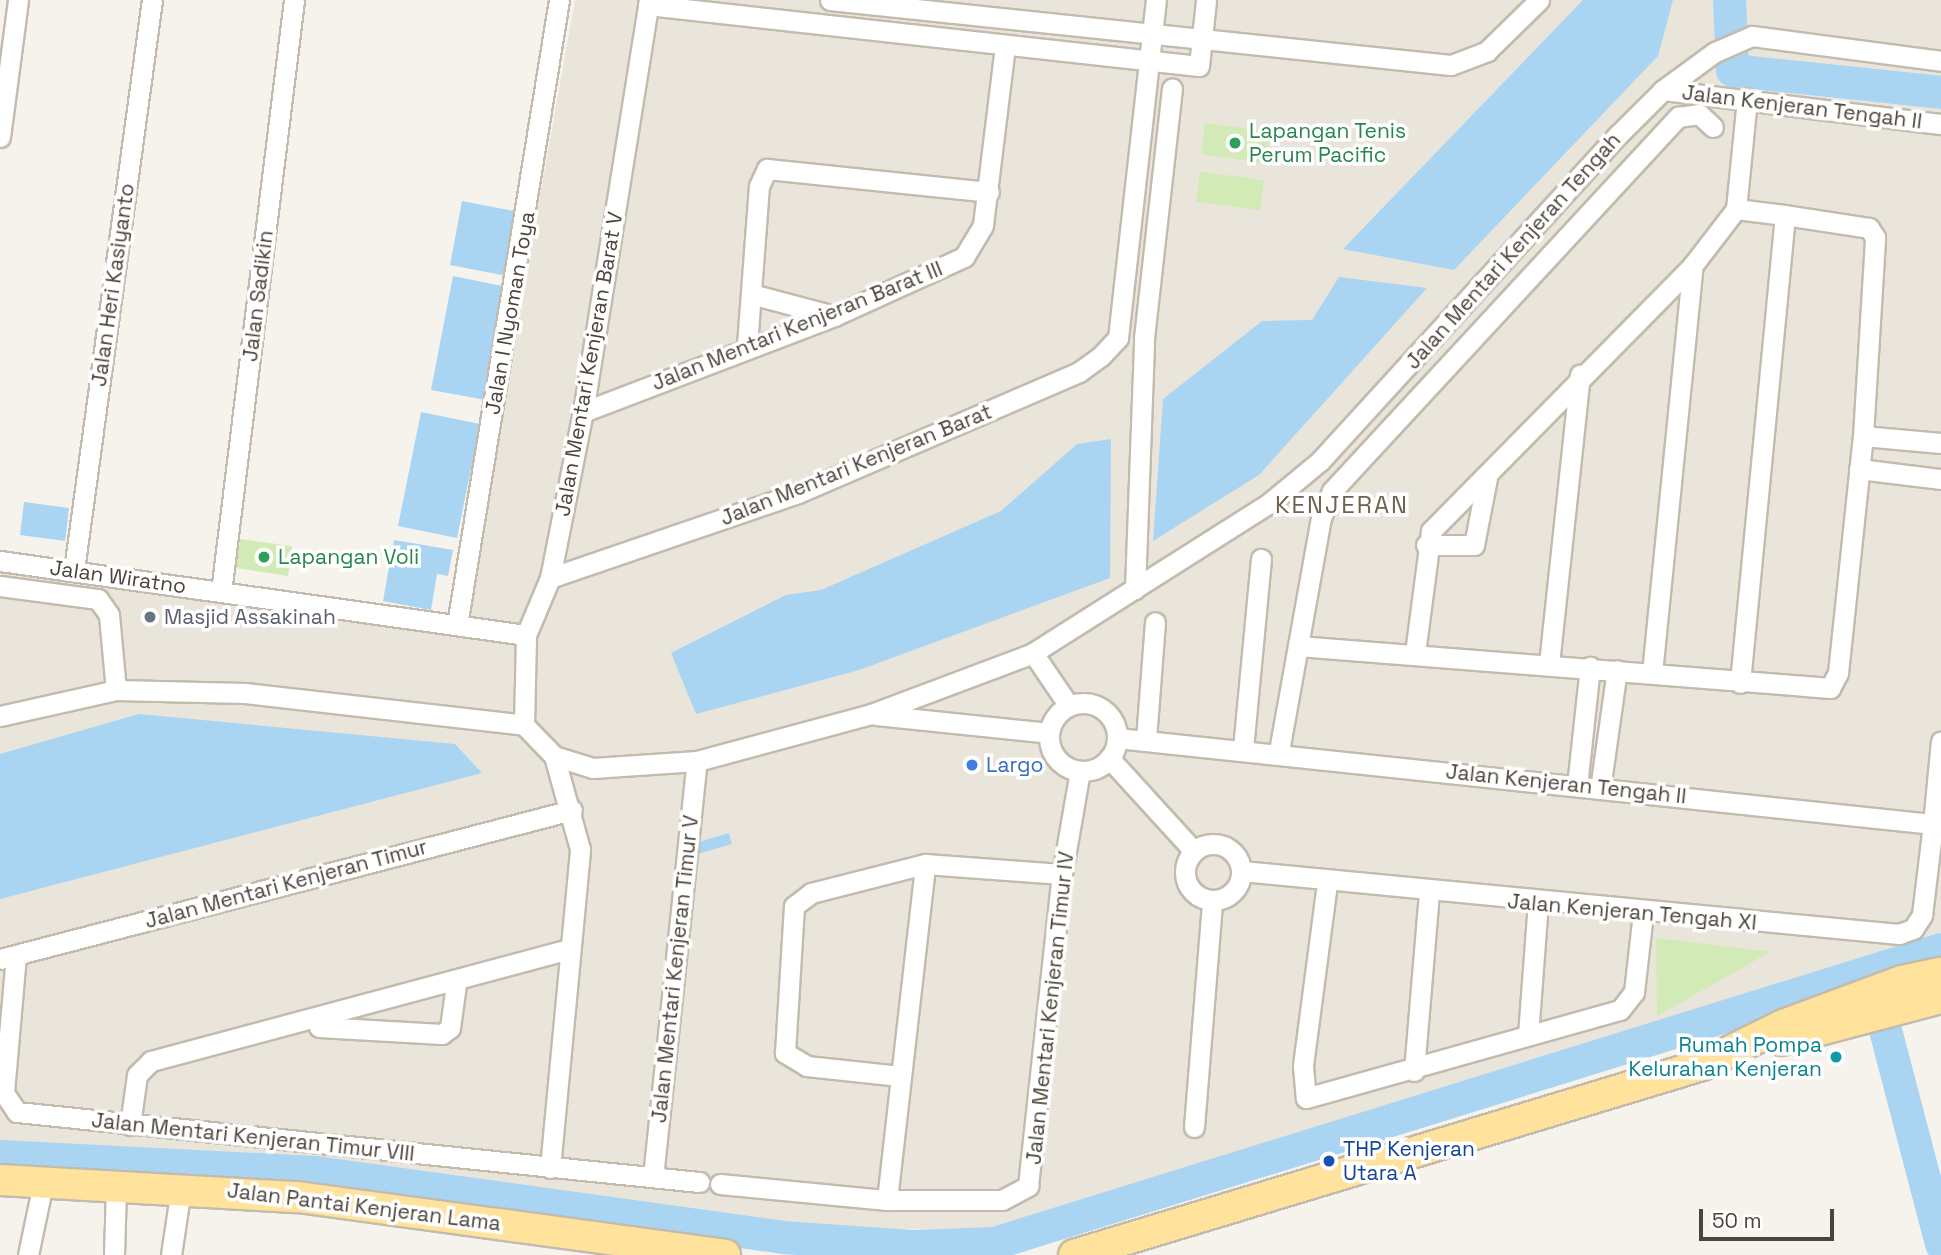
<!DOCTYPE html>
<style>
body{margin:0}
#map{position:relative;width:1941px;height:1255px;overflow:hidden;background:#f6f3ec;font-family:"Space Grotesk",sans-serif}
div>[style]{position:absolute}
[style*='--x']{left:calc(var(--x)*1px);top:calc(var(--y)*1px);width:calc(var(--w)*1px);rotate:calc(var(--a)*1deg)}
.residential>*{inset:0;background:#eae5da}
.green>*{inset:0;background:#d2eab5}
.water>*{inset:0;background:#a9d4f2}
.river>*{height:33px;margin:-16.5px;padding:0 16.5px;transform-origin:16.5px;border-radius:16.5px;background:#a9d4f2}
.roads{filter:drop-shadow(2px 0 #c2bbae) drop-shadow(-2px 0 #c2bbae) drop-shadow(0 2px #c2bbae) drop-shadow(0 -2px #c2bbae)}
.street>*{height:19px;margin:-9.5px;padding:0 9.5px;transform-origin:9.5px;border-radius:9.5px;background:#fff}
.street>.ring{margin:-9.5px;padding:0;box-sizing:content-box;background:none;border:19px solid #fff;border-radius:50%}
.primary>*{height:30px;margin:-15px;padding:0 15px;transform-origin:15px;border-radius:15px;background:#ffe39c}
.dots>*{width:19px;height:19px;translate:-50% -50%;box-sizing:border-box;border:4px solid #fff;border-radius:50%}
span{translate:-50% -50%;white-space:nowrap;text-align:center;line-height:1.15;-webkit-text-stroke:7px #fff;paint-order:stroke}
.street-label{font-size:21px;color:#4b4439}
.leisure-label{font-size:21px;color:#27864d}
.left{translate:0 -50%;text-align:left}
.worship-label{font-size:21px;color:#5b616d}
.shop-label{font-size:21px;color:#366cbe}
.culture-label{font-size:21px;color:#0d838f}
.right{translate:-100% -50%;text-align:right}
.transit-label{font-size:21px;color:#164399}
.quarter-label{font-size:24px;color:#6e6250;letter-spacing:2px}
.scale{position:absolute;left:1699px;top:1209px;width:135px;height:32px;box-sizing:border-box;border:4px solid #4b4439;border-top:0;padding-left:9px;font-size:21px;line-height:24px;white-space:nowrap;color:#4b4439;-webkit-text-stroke:5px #fff;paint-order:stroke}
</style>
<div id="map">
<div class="residential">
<div style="clip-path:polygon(575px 0,1941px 0,1941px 932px,1003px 1229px,810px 1229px,339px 1163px,0 1144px,0 569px,463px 626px)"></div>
</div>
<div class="green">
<div style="clip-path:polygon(1205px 123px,1270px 132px,1265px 163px,1201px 154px)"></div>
<div style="clip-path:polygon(1200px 172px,1264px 180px,1260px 210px,1196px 202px)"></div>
<div style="clip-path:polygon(240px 539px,292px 546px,288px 576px,236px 568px)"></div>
<div style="clip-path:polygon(1656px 938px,1770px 952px,1657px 1016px)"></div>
</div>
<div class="water">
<div style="clip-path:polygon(1583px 0,1673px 0,1658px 56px,1454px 270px,1343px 249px)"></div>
<div style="clip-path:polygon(462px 201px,525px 213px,513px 277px,450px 265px)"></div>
<div style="clip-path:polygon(453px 276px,507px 287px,486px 400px,431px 390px)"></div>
<div style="clip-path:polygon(1339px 277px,1427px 288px,1259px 475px,1153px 541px,1163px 399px,1262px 321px,1312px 320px)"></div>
<div style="clip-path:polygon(421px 412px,480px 424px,457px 538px,398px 526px)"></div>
<div style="clip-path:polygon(1111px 439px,1110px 578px,859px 670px,696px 714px,671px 653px,786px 595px,821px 590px,1001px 511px,1077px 444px)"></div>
<div style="clip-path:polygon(24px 502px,69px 508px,65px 541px,20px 535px)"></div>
<div style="clip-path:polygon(394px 540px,453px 550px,448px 576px,437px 574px,431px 610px,383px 601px)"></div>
<div style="clip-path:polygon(139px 714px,455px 744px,482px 773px,0 899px,0 754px)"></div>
<div style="clip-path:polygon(729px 833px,732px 844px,698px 854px,695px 843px)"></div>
</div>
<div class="river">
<div style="--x:1729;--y:0;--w:70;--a:87.5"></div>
<div style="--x:1732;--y:70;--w:210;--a:6"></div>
<div style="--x:1873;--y:984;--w:269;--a:75.3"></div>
<div style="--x:0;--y:1156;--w:315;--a:2.9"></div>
<div style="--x:315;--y:1172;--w:472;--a:7.9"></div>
<div style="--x:782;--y:1237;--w:130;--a:4"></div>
<div style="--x:912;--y:1246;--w:82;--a:-2.1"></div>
<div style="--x:994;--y:1243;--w:992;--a:-17.25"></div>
</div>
<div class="roads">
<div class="street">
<div style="--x:830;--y:0;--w:624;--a:5.98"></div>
<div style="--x:1451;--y:65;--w:39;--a:-21"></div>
<div style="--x:1487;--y:51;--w:73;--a:-44.4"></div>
<div style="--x:648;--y:5;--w:554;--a:6.32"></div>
<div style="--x:1199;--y:66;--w:66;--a:-83.9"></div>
<div style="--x:1663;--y:90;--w:280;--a:7"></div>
<div style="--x:0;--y:137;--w:138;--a:-82.5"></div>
<div style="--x:1736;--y:209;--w:49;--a:7"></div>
<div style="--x:1785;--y:215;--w:470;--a:95.5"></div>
<div style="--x:751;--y:294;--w:86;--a:14.8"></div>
<div style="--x:747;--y:345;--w:159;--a:-85.7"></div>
<div style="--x:759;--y:186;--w:19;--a:-65"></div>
<div style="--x:767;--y:169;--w:223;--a:5.9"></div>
<div style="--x:583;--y:412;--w:269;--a:-20.9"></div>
<div style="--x:834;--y:316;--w:143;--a:-24.4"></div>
<div style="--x:964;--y:257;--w:37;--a:-59"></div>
<div style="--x:983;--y:225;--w:179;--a:-83"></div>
<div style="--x:1863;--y:436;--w:78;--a:5.1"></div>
<div style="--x:1859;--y:469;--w:83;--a:7"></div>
<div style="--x:1426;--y:545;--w:48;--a:0"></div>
<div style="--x:1474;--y:545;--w:68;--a:-79"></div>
<div style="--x:0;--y:561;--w:531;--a:8.01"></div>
<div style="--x:74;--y:570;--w:575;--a:-82.21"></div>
<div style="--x:550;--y:578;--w:262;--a:-18.9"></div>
<div style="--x:798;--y:493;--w:306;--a:-23.3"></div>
<div style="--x:1079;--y:372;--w:27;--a:-36"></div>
<div style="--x:1101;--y:356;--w:25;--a:-47"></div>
<div style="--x:1118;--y:338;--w:340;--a:-83.6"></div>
<div style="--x:0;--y:586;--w:99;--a:7.6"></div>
<div style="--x:98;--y:599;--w:19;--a:55"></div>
<div style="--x:109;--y:615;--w:75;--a:84.7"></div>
<div style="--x:1135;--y:589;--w:251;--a:-87.9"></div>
<div style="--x:1144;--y:338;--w:251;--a:-83.6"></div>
<div style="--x:221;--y:592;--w:596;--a:-82.97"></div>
<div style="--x:457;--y:625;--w:633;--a:-80.73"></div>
<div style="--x:1298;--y:646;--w:534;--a:4.51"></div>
<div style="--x:1830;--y:688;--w:17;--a:-62"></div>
<div style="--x:1838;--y:673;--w:238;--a:-84"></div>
<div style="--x:1863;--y:436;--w:199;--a:-86.5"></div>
<div style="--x:1875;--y:237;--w:11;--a:-124"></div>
<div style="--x:1869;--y:228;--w:85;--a:-171.2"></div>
<div style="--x:1033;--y:653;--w:64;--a:55.8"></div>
<div style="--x:1415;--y:653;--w:123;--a:-82.5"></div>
<div style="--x:1431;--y:531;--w:373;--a:-45.4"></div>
<div style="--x:1693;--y:265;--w:71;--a:-52.5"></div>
<div style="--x:1736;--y:209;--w:111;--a:-84.3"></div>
<div style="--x:1549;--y:664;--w:291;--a:-83.9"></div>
<div style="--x:1652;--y:673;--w:410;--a:-84.3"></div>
<div class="ring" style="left:1049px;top:703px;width:49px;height:49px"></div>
<div style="--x:876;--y:715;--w:174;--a:5.9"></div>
<div style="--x:0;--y:716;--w:119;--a:-12.6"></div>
<div style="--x:116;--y:690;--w:129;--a:1.3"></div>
<div style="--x:245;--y:693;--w:281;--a:6.5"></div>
<div style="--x:524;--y:725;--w:43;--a:45.9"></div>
<div style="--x:554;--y:756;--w:41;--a:17.1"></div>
<div style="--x:593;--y:768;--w:104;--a:-3.9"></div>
<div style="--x:697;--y:761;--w:180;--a:-15.1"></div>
<div style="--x:871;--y:714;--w:173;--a:-20.6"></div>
<div style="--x:1033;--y:653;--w:278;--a:-32.4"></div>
<div style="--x:1268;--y:504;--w:67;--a:-39.6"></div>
<div style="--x:1320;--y:461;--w:443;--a:-47.6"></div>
<div style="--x:1619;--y:134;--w:62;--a:-45"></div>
<div style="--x:1663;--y:90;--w:64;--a:-36.2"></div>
<div style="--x:1715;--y:52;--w:40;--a:-23.4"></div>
<div style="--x:1752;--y:36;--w:191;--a:7.5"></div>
<div style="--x:524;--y:725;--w:90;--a:-88.7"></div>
<div style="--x:526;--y:635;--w:62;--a:-67.2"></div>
<div style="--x:550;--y:578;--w:169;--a:-78.8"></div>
<div style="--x:583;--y:412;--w:417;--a:-80.9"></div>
<div style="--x:1117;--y:738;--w:821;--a:6.02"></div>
<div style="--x:1933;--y:824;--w:83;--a:-84.5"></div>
<div style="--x:1146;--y:739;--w:117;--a:-85.6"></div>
<div style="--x:1243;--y:749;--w:191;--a:-84.6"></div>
<div style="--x:1279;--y:751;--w:237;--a:-79.8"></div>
<div style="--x:1321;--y:518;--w:29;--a:-68"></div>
<div style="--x:1332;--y:491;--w:510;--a:-47.23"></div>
<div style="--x:1678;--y:117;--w:21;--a:-8"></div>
<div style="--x:1699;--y:114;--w:19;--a:43"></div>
<div style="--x:1109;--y:758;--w:126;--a:47.6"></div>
<div style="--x:1577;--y:786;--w:120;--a:-83.8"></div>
<div style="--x:1600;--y:789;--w:120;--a:-81.9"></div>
<div class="ring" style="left:1185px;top:844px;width:37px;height:37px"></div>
<div style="--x:1242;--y:871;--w:660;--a:5.48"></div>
<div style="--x:1899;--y:934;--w:15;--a:-20"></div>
<div style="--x:1913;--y:929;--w:17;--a:-57"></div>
<div style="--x:1922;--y:915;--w:92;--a:-83.1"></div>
<div style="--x:1327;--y:883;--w:185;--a:97.5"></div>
<div style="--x:1303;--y:1066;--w:32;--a:85"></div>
<div style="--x:1306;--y:1098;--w:326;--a:-15.7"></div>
<div style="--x:1620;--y:1010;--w:23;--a:-52"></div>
<div style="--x:1634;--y:992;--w:80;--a:-83.5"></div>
<div style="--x:16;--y:955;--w:139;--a:95"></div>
<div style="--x:4;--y:1093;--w:23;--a:56"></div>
<div style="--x:17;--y:1112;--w:686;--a:5.86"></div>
<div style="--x:0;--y:959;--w:591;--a:-14.6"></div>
<div style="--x:319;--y:1027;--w:123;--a:3.3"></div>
<div style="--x:442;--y:1034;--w:10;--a:-37"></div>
<div style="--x:450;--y:1028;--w:44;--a:-82.2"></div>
<div style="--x:1528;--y:1035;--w:132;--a:-85.7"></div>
<div style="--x:1414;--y:1071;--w:178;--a:-85.2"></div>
<div style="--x:900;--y:1076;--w:94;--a:-173.9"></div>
<div style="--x:807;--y:1066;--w:26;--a:-149"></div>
<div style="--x:785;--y:1053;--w:147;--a:-86.5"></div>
<div style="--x:794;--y:906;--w:21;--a:-37"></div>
<div style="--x:811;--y:893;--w:118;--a:-14.3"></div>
<div style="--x:925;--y:864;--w:137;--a:4.2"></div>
<div style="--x:130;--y:1125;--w:50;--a:-82"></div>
<div style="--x:137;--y:1075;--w:20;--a:-45"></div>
<div style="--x:151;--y:1061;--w:433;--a:-15"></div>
<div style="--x:1194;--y:1127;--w:227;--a:-85.4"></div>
<div style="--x:550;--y:1168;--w:320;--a:-84.6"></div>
<div style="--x:580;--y:849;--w:97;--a:-105.6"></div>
<div style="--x:653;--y:1177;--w:418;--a:-84"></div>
<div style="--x:720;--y:1184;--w:168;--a:5.5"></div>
<div style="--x:887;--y:1200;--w:115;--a:0"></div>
<div style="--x:1002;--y:1200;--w:30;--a:-28"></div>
<div style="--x:1028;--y:1186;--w:314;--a:-83.8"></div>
<div style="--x:1062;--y:874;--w:105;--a:-80.1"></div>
<div style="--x:887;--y:1200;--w:338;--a:-83.5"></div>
<div style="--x:28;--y:1255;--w:74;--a:-78.2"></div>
<div style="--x:114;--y:1255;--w:69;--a:-88.3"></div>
<div style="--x:171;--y:1255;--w:68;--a:-81.5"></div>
</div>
<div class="primary">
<div style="--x:1782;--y:1040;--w:164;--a:-14.8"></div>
<div style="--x:0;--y:1180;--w:298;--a:3.3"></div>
<div style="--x:298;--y:1197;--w:431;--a:7.7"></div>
<div style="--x:1074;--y:1255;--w:656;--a:-16.83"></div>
<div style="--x:1702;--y:1065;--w:90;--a:-26.3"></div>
<div style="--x:1783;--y:1025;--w:127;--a:-20.3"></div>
<div style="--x:1902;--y:981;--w:40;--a:-12"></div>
</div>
</div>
<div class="dots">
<div style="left:1235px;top:143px;background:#2e9e5b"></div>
<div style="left:264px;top:557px;background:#2e9e5b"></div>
<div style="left:150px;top:617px;background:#6b7280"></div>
<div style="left:972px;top:765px;background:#3f7fe0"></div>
<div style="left:1836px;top:1057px;background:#0f9aa8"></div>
<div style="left:1329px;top:1161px;background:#1a4fb4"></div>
</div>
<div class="street-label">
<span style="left:1802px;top:107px;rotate:7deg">Jalan Kenjeran Tengah II</span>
<span style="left:1513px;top:251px;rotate:-48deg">Jalan Mentari Kenjeran Tengah</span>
<span style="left:113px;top:285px;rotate:-82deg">Jalan Heri Kasiyanto</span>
<span style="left:258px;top:296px;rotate:-83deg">Jalan Sadikin</span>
<span style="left:510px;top:313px;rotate:-80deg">Jalan I Nyoman Toya</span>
<span style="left:797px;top:326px;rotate:-22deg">Jalan Mentari Kenjeran Barat III</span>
<span style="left:589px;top:364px;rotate:-80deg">Jalan Mentari Kenjeran Barat V</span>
<span style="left:856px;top:465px;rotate:-22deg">Jalan Mentari Kenjeran Barat</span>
<span style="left:118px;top:577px;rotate:8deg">Jalan Wiratno</span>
<span style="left:1566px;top:784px;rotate:6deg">Jalan Kenjeran Tengah II</span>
<span style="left:286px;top:884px;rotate:-15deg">Jalan Mentari Kenjeran Timur</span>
<span style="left:1632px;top:912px;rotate:5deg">Jalan Kenjeran Tengah XI</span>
<span style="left:675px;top:969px;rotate:-84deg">Jalan Mentari Kenjeran Timur V</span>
<span style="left:1050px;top:1008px;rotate:-84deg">Jalan Mentari Kenjeran Timur IV</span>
<span style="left:253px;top:1137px;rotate:6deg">Jalan Mentari Kenjeran Timur VIII</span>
<span style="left:364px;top:1207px;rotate:7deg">Jalan Pantai Kenjeran Lama</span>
</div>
<div class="leisure-label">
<span class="left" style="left:1249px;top:143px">Lapangan Tenis<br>Perum Pacific</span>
<span class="left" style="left:278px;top:557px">Lapangan Voli</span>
</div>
<div class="worship-label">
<span class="left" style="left:164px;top:617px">Masjid Assakinah</span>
</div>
<div class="shop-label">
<span class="left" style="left:986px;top:765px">Largo</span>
</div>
<div class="culture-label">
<span class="right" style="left:1822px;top:1057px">Rumah Pompa<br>Kelurahan Kenjeran</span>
</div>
<div class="transit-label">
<span class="left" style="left:1343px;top:1161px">THP Kenjeran<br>Utara A</span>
</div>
<div class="quarter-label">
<span style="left:1342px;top:505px">KENJERAN</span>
</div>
<div class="scale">50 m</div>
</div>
